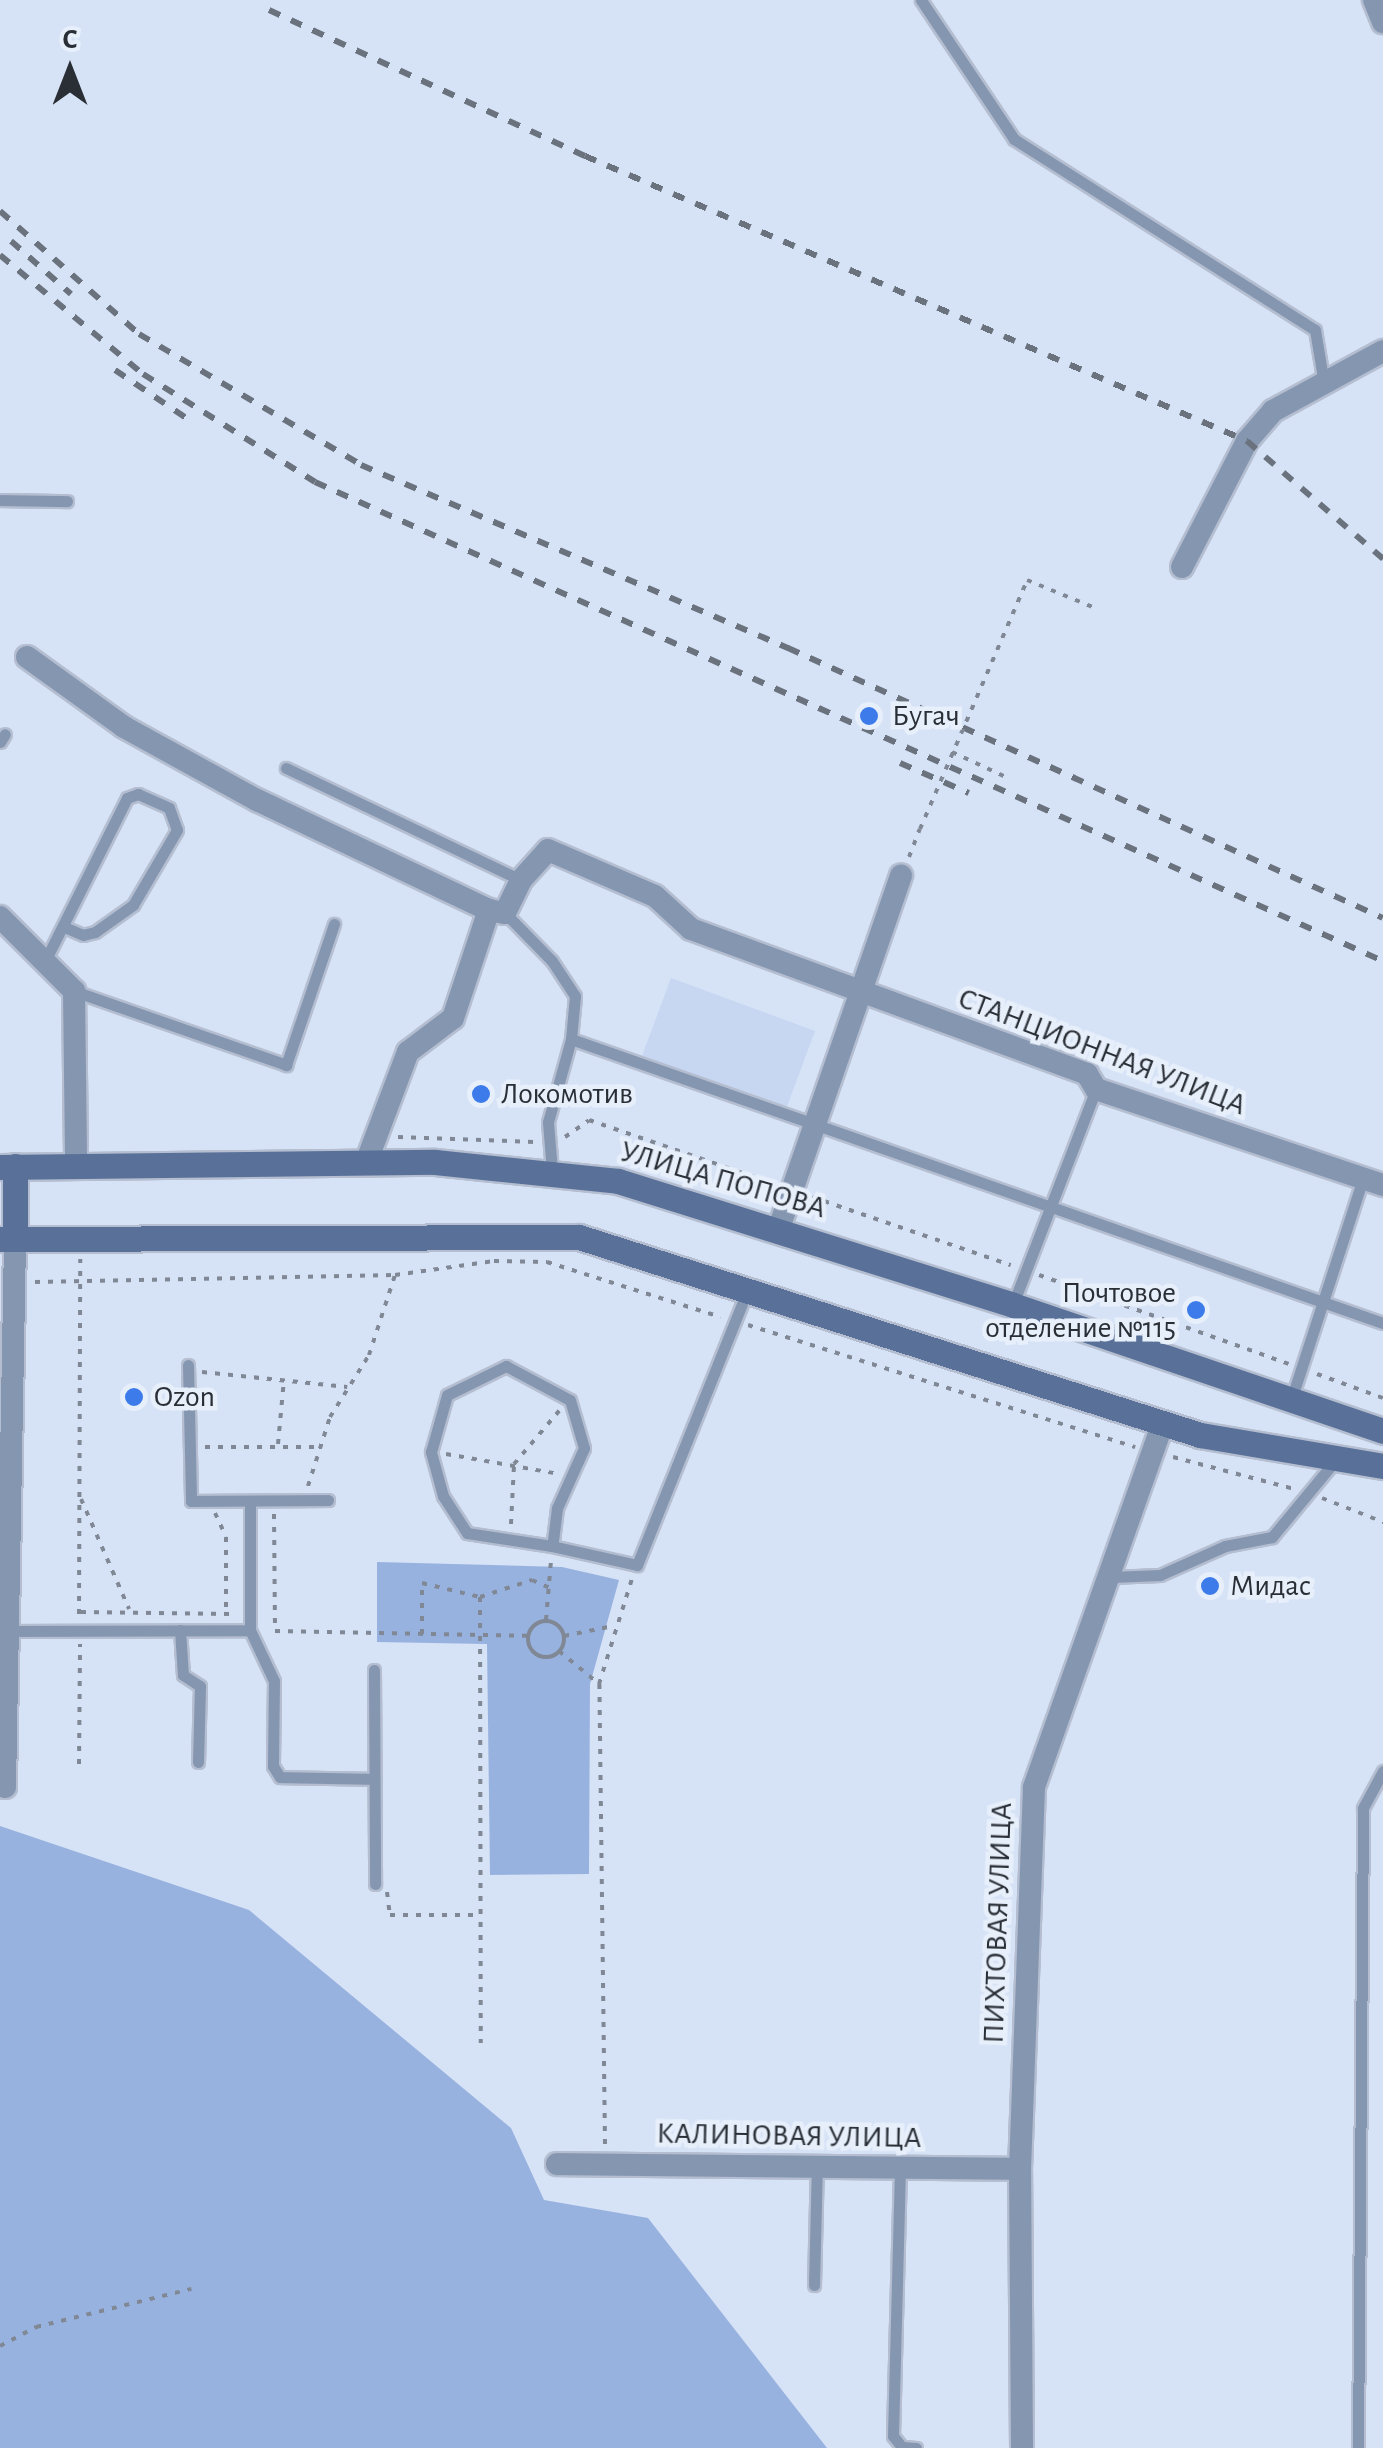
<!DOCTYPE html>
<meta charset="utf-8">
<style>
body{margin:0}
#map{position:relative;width:1383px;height:2448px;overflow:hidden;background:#d6e2f6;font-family:"Alegreya Sans",sans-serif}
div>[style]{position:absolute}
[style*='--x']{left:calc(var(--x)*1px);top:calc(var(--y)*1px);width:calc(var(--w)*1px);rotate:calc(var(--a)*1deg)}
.built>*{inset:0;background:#c7d6f1}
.green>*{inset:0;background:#98b2df}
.path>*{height:4px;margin-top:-2px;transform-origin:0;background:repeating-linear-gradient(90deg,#808895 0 5px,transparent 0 13px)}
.path>.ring{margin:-2px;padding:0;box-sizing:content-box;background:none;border:4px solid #808895;border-radius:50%}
.roads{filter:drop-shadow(2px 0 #b4bed0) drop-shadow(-2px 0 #b4bed0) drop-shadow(0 2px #b4bed0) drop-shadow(0 -2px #b4bed0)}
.lane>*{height:11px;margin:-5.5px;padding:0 5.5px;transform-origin:5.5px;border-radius:5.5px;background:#8596b1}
.street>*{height:22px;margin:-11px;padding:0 11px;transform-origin:11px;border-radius:11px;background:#8596b1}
.secondary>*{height:25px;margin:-12.5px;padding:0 12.5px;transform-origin:12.5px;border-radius:12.5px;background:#597199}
.rail>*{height:6px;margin-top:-3px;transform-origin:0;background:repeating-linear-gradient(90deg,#6a727e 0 12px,transparent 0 24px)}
.path-bridge>*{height:4px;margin-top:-2px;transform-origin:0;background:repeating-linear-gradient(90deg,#808895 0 5px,transparent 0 13px)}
.dots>*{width:28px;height:28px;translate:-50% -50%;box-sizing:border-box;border:5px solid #e7effb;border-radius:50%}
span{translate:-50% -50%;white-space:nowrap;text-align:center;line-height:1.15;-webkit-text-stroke:9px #e7effb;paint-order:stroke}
.poi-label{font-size:30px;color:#2a2f36}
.left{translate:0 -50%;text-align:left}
.right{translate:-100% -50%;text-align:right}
.street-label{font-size:30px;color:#2a2f36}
.north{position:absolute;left:20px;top:20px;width:100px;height:100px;-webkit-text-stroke:8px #e7effb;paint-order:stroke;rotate:0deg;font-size:28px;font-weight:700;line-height:40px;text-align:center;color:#2a2f36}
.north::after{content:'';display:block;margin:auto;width:35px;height:45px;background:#2a2f36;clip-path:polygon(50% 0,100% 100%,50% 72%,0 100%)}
</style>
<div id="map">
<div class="built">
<div style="clip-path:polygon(671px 978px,815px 1031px,786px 1109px,642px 1056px)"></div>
</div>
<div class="green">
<div style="clip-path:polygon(377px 1562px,562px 1567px,619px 1580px,590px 1684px,589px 1874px,490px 1875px,487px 1644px,377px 1642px)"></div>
<div style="clip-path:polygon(0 1826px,249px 1910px,511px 2128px,544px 2200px,648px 2218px,827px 2448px,0 2448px)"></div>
</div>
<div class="path">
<div style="--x:1027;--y:580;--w:74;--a:22.4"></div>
<div style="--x:952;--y:752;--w:62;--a:24.9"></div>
<div style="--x:909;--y:857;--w:30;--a:-69"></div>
<div style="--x:398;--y:1137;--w:136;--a:2.1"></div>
<div style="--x:565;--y:1137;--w:29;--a:-35"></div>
<div style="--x:589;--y:1120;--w:197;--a:19"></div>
<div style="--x:812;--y:1197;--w:210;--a:18.9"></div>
<div style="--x:494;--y:1261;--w:53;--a:1.1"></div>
<div style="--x:547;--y:1262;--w:182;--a:17.6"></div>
<div style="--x:1039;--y:1275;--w:265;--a:19.6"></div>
<div style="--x:35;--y:1282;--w:360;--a:-1.1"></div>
<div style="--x:395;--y:1275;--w:100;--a:-8"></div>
<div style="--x:748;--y:1325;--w:406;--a:17.5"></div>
<div style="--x:202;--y:1372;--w:146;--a:5.9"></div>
<div style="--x:1317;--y:1374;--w:70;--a:20"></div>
<div style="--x:278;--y:1444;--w:65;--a:-84.7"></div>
<div style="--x:205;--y:1447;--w:115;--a:0"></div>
<div style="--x:446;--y:1454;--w:110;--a:10"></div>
<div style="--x:1173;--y:1457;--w:125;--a:14.8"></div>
<div style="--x:308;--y:1486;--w:72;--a:-72.3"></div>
<div style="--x:330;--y:1417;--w:73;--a:-57.8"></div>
<div style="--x:369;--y:1355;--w:84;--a:-72"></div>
<div style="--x:1322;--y:1498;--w:66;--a:21.5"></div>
<div style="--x:81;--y:1499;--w:120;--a:66.4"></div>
<div style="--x:215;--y:1513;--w:26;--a:65"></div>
<div style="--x:226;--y:1537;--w:74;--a:90"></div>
<div style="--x:274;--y:1514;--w:117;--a:89.5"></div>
<div style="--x:275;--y:1631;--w:253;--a:1.1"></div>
<div style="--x:511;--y:1524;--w:60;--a:-87.1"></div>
<div style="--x:514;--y:1464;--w:70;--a:-49.7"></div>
<div style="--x:480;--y:1597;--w:446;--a:89.9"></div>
<div style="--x:81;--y:1612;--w:149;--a:0.8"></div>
<div style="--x:79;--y:1614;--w:355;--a:-89.8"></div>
<div style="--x:546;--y:1620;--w:60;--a:-85.2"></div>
<div class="ring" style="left:528px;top:1621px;width:32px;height:32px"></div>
<div style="--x:422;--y:1634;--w:51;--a:-90"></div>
<div style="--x:422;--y:1583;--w:60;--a:13.6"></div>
<div style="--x:480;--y:1597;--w:55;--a:-18.1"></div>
<div style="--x:532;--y:1580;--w:20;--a:24"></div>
<div style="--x:564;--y:1636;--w:50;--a:-11.5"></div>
<div style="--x:559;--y:1651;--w:50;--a:39.4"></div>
<div style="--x:79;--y:1764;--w:120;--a:-89.5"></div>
<div style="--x:387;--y:1892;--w:23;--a:83"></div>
<div style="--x:390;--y:1915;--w:90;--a:0"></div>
<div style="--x:605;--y:2144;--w:460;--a:-90.7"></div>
<div style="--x:599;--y:1684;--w:110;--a:-72.6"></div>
<div style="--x:0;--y:2346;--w:41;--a:-27.8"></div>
<div style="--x:36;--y:2327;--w:160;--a:-13.8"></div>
</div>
<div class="roads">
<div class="lane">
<div style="--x:921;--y:0;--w:167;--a:56.2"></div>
<div style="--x:1014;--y:139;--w:356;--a:32.4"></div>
<div style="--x:1315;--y:330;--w:49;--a:80.5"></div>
<div style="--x:0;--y:500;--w:67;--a:0.9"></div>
<div style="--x:0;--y:742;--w:9;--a:-58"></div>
<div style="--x:286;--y:768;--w:260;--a:25.5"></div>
<div style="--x:505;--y:913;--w:67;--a:45.6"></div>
<div style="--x:552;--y:961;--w:42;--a:56.7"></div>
<div style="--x:575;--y:996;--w:43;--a:95.3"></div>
<div style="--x:47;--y:957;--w:178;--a:-63.3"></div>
<div style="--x:127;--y:798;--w:12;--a:-20"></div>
<div style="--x:138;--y:794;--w:34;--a:24"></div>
<div style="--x:169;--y:808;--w:23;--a:70"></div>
<div style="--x:177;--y:830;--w:87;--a:120.4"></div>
<div style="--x:133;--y:905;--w:47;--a:144.6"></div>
<div style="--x:95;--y:932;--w:12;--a:166"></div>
<div style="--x:83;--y:935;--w:21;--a:-157"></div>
<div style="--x:74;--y:991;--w:225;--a:19.2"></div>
<div style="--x:286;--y:1065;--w:149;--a:-71.2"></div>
<div style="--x:552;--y:1171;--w:49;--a:-94.7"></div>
<div style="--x:548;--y:1122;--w:86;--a:-74.5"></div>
<div style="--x:571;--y:1039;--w:860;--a:19.28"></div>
<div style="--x:1013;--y:1304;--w:230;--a:-68.9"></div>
<div style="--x:188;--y:1365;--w:136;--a:88.7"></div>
<div style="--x:191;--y:1501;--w:137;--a:-0.4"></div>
<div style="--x:1292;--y:1397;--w:230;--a:-72"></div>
<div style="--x:250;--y:1501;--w:129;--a:90"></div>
<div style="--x:552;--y:1546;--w:86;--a:-171.3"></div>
<div style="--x:467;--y:1533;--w:44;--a:-123"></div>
<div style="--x:443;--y:1496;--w:46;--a:-105.3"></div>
<div style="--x:431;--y:1452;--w:59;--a:-74.3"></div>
<div style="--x:447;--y:1395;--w:66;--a:-26.2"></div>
<div style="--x:506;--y:1366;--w:72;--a:28"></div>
<div style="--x:570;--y:1400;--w:50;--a:73.7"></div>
<div style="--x:584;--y:1448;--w:66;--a:114.2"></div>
<div style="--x:557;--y:1508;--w:38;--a:97"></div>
<div style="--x:552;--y:1546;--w:87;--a:12.6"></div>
<div style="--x:637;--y:1565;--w:295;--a:-68.1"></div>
<div style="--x:1111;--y:1577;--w:49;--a:-2.3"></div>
<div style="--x:1160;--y:1575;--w:71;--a:-24"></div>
<div style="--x:1225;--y:1546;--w:48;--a:-10.8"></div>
<div style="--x:1272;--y:1537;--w:97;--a:-50.4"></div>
<div style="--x:180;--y:1630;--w:45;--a:86.2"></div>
<div style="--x:183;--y:1675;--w:20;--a:33"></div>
<div style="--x:200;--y:1686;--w:76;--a:91.5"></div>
<div style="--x:8;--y:1631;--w:242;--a:-0.2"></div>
<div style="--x:250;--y:1630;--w:56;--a:64.8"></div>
<div style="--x:274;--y:1681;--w:85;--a:90.7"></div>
<div style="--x:273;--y:1766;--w:13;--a:58"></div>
<div style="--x:280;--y:1777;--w:94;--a:1.2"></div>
<div style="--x:374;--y:1670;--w:214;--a:89.7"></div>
<div style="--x:900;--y:2168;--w:268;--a:91.5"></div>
<div style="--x:893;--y:2436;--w:14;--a:51"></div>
<div style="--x:902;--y:2447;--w:14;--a:4"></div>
<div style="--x:814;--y:2285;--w:119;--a:-88.6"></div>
<div style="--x:1358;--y:2448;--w:640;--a:-89.55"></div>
<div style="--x:1363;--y:1808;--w:42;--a:-61.6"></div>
</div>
<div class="street">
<div style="--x:1374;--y:0;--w:24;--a:68"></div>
<div style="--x:1182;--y:567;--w:142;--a:-62.7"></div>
<div style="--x:1247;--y:441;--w:40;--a:-49"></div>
<div style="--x:1273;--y:411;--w:125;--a:-28.6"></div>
<div style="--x:27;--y:657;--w:120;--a:35.8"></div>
<div style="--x:124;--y:727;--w:152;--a:28.8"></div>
<div style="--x:257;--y:800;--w:257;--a:25.4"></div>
<div style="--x:489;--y:910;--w:16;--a:11"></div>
<div style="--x:505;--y:913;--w:37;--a:-64"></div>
<div style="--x:521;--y:880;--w:40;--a:-48"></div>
<div style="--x:548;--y:850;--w:116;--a:23.3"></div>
<div style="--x:655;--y:896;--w:49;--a:42.5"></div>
<div style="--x:691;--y:929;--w:422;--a:20.1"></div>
<div style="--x:1087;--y:1074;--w:17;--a:59"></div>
<div style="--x:1096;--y:1089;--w:303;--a:18.5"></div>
<div style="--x:0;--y:917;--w:105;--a:45"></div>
<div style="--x:74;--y:991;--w:175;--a:89.3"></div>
<div style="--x:366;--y:1163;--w:119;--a:-69.3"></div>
<div style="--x:408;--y:1052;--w:56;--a:-37.1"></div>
<div style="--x:453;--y:1018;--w:114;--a:-71.6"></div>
<div style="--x:779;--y:1228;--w:373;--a:-70.9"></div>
<div style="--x:5;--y:1787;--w:548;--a:-88.95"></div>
<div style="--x:557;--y:2164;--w:463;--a:0.6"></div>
<div style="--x:1022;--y:2448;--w:279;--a:-90.4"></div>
<div style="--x:1020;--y:2169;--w:382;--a:-87.9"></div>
<div style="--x:1034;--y:1787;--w:386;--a:-70.5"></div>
</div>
<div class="secondary">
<div style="--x:0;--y:1167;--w:435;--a:-0.7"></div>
<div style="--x:435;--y:1162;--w:184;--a:5.9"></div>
<div style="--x:618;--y:1181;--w:414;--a:17.4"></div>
<div style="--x:1013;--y:1305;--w:391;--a:18.8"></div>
<div style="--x:0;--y:1239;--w:579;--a:-0.2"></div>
<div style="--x:579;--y:1237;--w:652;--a:17.68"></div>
<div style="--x:1200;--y:1435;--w:186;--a:9.6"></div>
<div style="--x:15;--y:1239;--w:73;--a:-90"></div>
</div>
</div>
<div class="rail">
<div style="--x:269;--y:10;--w:348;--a:24.8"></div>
<div style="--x:585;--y:156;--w:721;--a:23.29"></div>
<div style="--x:1247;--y:441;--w:180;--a:40.9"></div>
<div style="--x:0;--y:211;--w:186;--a:41.5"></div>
<div style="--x:139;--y:334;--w:258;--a:30.5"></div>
<div style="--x:361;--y:465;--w:465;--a:23.2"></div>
<div style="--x:788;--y:648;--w:653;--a:24.41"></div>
<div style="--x:11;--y:241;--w:80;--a:41.5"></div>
<div style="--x:0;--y:255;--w:186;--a:39.8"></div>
<div style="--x:143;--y:374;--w:203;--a:32.1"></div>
<div style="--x:315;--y:482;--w:1170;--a:24.16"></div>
<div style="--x:115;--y:370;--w:89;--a:34"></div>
<div style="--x:900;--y:763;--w:75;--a:23.5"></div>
</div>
<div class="path-bridge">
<div style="--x:920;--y:829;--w:271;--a:-66.7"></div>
</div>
<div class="dots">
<div style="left:869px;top:716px;background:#3c7be9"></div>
<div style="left:481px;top:1094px;background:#3c7be9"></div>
<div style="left:1196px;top:1310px;background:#3c7be9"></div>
<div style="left:134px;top:1397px;background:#3c7be9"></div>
<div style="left:1210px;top:1586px;background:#3c7be9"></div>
</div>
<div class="poi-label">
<span class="left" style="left:892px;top:716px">Бугач</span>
<span class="left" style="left:501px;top:1094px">Локомотив</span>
<span class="right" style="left:1176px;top:1310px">Почтовое<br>отделение №115</span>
<span class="left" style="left:154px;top:1397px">Ozon</span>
<span class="left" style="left:1230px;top:1586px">Мидас</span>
</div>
<div class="street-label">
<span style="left:1102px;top:1052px;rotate:21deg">СТАНЦИОННАЯ УЛИЦА</span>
<span style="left:723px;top:1180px;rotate:16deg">УЛИЦА ПОПОВА</span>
<span style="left:998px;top:1923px;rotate:-88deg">ПИХТОВАЯ УЛИЦА</span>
<span style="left:789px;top:2136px;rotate:1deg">КАЛИНОВАЯ УЛИЦА</span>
</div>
<div class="north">С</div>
</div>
